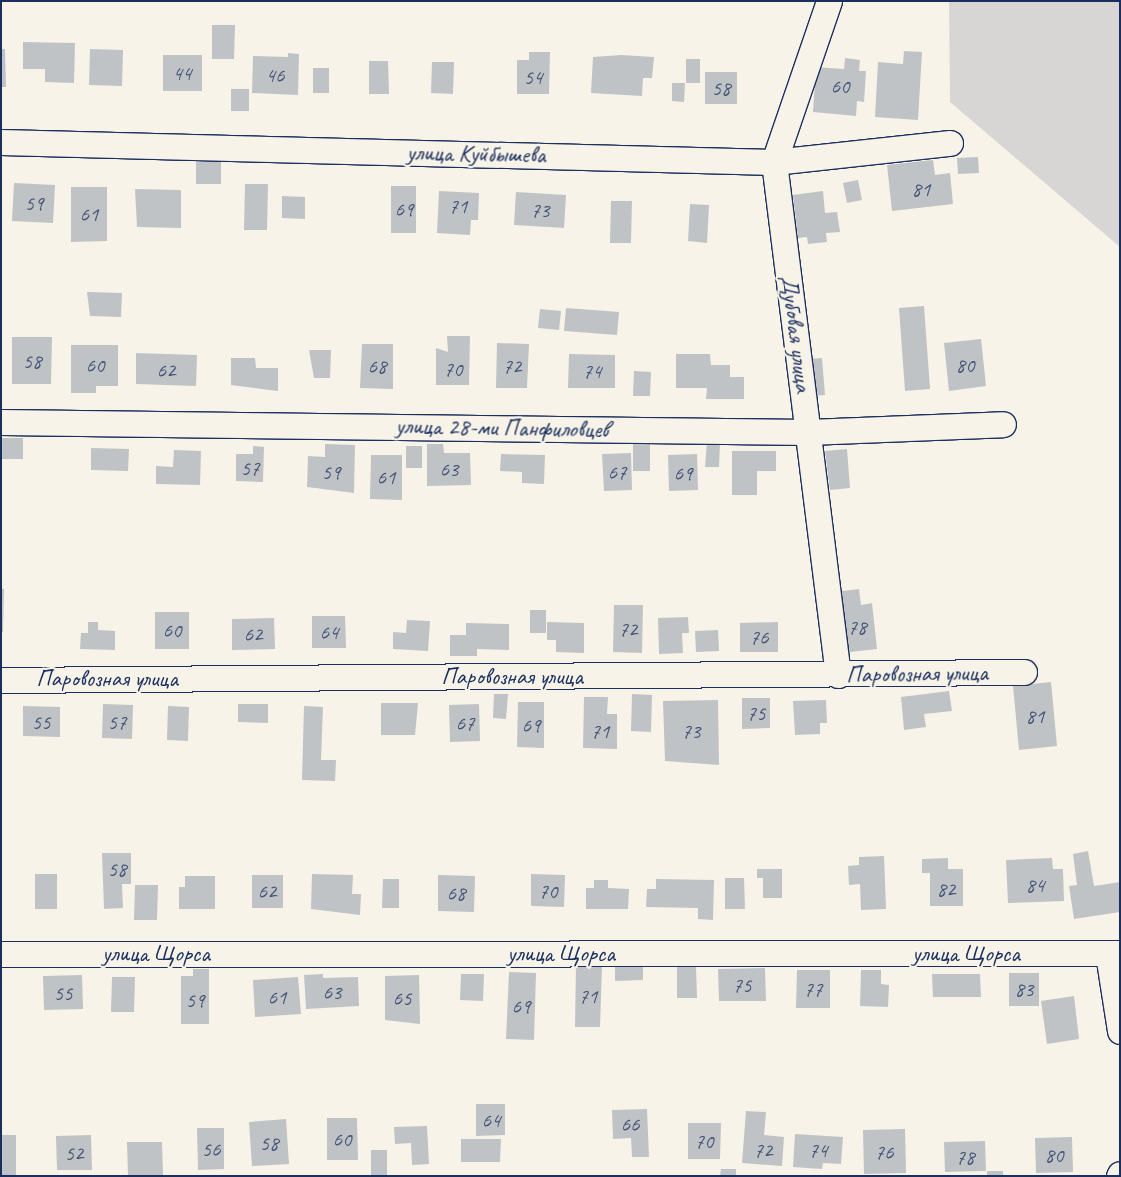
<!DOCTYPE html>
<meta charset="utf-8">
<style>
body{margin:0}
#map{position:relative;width:1121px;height:1177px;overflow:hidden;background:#f7f3e8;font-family:Caveat,sans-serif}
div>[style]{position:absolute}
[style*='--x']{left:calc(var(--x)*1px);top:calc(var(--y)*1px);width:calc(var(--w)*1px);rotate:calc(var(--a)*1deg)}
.green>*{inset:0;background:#d7d6d4}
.building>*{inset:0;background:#c0c3c5}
.roads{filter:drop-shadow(1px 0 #1b2f5e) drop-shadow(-1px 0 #1b2f5e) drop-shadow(0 1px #1b2f5e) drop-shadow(0 -1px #1b2f5e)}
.minor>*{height:25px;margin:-12.5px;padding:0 12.5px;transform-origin:12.5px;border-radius:12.5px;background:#f7f3e8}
span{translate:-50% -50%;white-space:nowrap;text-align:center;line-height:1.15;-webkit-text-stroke:4.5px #f7f3e8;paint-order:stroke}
.number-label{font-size:21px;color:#445478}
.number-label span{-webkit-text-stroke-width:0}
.street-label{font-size:24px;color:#1b2f5e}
.frame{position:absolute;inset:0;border:2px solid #1b2f5e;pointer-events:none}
</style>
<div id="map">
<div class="green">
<div style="clip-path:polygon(949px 1px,1120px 1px,1120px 247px,950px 102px)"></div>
</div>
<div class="building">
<div style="clip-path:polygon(212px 25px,235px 25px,234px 59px,212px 59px)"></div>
<div style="clip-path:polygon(23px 42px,75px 43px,74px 83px,45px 82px,45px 69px,23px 69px)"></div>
<div style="clip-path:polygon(1px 49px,5px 49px,6px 87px,1px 87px)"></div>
<div style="clip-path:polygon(90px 49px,123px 50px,122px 86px,89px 85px)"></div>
<div style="clip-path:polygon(904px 51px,922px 52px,918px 120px,875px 117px,878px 62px,903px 64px)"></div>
<div style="clip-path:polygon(529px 52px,550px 52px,549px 94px,517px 94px,517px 60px,529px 60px)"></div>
<div style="clip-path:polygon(288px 53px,299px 54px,298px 95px,252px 93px,253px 56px,288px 57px)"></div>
<div style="clip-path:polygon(163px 55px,202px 55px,202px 91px,163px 91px)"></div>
<div style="clip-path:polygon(621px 55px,654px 57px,652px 78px,643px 78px,642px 96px,591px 93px,593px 57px)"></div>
<div style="clip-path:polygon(845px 58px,860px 60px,859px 71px,866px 71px,864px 102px,857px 101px,856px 116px,813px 112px,816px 67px,844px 69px)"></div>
<div style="clip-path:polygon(686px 59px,700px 59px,700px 83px,686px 83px)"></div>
<div style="clip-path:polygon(369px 61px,388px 61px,389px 94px,369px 94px)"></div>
<div style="clip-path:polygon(432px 62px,454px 62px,453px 94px,431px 93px)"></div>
<div style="clip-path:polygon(313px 68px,329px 68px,329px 93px,313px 93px)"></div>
<div style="clip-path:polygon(705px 72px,737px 72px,737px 104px,705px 104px)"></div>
<div style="clip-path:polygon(672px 83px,685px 83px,684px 102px,672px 101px)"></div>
<div style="clip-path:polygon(231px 89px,249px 89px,249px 111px,231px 111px)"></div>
<div style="clip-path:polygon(978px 157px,979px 173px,958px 174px,957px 158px)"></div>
<div style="clip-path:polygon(933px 160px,935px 175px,950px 173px,953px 204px,892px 211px,887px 165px)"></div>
<div style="clip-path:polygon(196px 162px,221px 162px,221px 184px,196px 184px)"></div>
<div style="clip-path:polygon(858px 180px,862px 200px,847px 203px,843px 183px)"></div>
<div style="clip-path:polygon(14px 183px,55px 185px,53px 223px,12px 221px)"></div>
<div style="clip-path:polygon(245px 184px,268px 184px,267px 230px,244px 230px)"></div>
<div style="clip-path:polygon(391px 186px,416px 186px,416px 233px,391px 233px)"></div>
<div style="clip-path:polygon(71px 187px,107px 187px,107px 241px,71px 242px)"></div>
<div style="clip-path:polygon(135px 189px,181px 190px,181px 228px,137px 227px)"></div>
<div style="clip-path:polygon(439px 191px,479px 193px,478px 220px,471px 220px,470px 235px,437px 233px)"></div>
<div style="clip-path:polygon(823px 191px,825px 213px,837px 212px,840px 232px,826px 233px,827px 242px,808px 244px,807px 237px,798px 238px,793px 195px)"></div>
<div style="clip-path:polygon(516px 192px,566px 195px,564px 228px,514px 225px)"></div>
<div style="clip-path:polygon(282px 196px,305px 197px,305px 219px,282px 218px)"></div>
<div style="clip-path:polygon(611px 201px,632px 201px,631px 243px,610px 243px)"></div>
<div style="clip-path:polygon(690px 204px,709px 205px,707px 243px,688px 241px)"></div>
<div style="clip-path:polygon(87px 292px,122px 293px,121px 317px,90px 316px)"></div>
<div style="clip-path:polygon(924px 306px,930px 389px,905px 391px,899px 308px)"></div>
<div style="clip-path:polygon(566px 308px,619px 312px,617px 335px,564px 331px)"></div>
<div style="clip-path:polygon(540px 309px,561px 311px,559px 330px,538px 328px)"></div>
<div style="clip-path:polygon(447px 336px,470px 336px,469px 385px,436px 385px,436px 348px,448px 352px)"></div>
<div style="clip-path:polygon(12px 337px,52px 337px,51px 384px,12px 384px)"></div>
<div style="clip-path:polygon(981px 339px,986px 386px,949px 391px,944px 343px)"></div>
<div style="clip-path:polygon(497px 343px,529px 344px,527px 388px,496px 388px)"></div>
<div style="clip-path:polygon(362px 344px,393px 344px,393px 389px,360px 388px)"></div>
<div style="clip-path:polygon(71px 345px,118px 345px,118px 386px,96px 386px,96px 393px,71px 393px)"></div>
<div style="clip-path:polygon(309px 350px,331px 350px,330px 378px,314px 378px)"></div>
<div style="clip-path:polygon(136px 353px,197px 355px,196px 386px,136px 384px)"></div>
<div style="clip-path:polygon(569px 354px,615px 355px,615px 388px,568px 388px)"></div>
<div style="clip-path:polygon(676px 354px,710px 354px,711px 365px,730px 365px,730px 377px,744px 377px,744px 399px,706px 399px,707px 388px,676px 388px)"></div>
<div style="clip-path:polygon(231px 358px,255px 358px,256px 368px,278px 368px,278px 391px,231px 385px)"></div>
<div style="clip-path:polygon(822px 358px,825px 395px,812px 396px,809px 359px)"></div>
<div style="clip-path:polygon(634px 371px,651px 372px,650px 396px,633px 396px)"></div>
<div style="clip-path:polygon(1px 438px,23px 438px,23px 459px,1px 459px)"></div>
<div style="clip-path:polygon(650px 442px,650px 471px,633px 471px,633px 443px)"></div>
<div style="clip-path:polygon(707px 442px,720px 443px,719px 467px,705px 467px)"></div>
<div style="clip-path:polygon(325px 444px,355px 445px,354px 493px,307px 487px,308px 456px,325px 457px)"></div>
<div style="clip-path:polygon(427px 444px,443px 444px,444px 453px,470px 453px,471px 485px,427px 486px)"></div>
<div style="clip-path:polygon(253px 446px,264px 447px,263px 482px,236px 481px,236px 454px,253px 454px)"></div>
<div style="clip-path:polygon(406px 446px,422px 446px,422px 468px,406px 468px)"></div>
<div style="clip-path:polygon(91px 448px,129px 449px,128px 471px,91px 470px)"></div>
<div style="clip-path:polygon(847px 449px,850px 488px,830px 490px,825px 451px)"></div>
<div style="clip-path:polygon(174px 450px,201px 451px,200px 485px,156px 484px,156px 466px,173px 467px)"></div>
<div style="clip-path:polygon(732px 451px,776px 451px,776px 471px,757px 471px,757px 495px,732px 495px)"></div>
<div style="clip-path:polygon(631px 453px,632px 490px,604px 491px,602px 454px)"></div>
<div style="clip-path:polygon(501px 454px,545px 455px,544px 484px,522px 483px,522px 472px,500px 471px)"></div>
<div style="clip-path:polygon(697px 454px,698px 490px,669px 491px,668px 455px)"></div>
<div style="clip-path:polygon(371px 455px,402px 455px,402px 500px,370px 499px)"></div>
<div style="clip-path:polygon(1px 589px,4px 589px,3px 632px,1px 632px)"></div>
<div style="clip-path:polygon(859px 589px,861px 605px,872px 603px,877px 649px,841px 653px,834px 592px)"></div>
<div style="clip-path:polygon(614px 605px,643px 605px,642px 653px,613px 652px)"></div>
<div style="clip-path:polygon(530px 610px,546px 610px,546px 633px,530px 633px)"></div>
<div style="clip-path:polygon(155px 612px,189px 612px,189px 649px,155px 649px)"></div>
<div style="clip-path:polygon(312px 616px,345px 616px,346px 648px,312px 648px)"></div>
<div style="clip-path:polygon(688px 617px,689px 633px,682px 633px,683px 653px,659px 654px,658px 618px)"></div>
<div style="clip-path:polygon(274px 618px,275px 649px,232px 650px,232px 619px)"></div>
<div style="clip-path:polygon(407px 620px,430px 621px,428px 651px,393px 649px,393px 632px,406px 633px)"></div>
<div style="clip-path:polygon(88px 622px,98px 622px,98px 630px,115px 631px,115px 650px,80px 649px,81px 633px,88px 633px)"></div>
<div style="clip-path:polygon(547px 622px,584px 623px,584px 653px,556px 652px,556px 640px,547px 640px)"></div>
<div style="clip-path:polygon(778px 622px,778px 652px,740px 652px,740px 623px)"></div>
<div style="clip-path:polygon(466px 623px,509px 624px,509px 650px,477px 649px,477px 656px,450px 656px,450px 635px,466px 635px)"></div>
<div style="clip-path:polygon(718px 630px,719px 651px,696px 652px,695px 631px)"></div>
<div style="clip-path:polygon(1051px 682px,1057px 746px,1019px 750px,1013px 686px)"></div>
<div style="clip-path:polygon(949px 691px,952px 711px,924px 714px,926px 727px,904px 730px,901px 697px)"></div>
<div style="clip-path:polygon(494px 694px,508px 694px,506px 719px,493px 718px)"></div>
<div style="clip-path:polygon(632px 694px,652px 695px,651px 732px,631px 731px)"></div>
<div style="clip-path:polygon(584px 697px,608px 697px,607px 714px,617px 714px,617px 749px,583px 748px)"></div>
<div style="clip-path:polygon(742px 698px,770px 698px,770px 728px,742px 729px)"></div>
<div style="clip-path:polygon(718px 700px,719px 765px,665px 761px,663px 701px)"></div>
<div style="clip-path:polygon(826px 700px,827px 723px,820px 723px,820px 734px,795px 735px,793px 701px)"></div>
<div style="clip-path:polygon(518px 702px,544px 702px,544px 748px,517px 747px)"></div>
<div style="clip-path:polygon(381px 703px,418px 703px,415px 735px,381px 735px)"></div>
<div style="clip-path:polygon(103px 704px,133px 705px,132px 739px,102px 738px)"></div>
<div style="clip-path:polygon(238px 704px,268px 704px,268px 723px,238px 722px)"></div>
<div style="clip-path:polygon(479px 704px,480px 741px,450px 742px,449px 705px)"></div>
<div style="clip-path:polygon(23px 706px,60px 707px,60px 737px,23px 736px)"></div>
<div style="clip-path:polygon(168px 706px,189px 707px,188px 741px,167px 740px)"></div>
<div style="clip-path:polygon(304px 706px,323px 707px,321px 760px,336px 760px,335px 781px,302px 780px)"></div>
<div style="clip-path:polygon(1088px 851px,1094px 886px,1120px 882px,1120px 912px,1074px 919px,1069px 886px,1077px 885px,1073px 854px)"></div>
<div style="clip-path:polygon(102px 853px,131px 853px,131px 884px,122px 884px,123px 908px,104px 909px)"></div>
<div style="clip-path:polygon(884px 856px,886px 909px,861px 910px,860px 884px,849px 885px,848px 866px,859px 865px,859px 857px)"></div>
<div style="clip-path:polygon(948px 858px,948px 869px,963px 869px,963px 906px,930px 906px,930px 873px,922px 873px,922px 859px)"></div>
<div style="clip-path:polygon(1052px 858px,1053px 869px,1063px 869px,1064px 901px,1008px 903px,1006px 860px)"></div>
<div style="clip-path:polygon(757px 869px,782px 869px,782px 898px,763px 898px,763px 878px,757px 878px)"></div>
<div style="clip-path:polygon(35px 874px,57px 874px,57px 909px,35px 909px)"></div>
<div style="clip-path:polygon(312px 874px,353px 875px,352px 894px,361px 894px,360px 915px,311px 909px)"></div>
<div style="clip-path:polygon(531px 874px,565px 875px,564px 907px,531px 906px)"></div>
<div style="clip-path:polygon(252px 875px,283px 875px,283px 908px,252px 908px)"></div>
<div style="clip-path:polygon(438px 875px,475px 876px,474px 912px,438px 911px)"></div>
<div style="clip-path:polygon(185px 876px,215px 876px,215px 909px,179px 909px,179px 887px,185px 887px)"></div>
<div style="clip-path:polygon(725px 878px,744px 878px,745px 909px,725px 909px)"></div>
<div style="clip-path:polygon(383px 879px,399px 879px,399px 908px,382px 908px)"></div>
<div style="clip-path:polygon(656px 879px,714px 880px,713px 920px,698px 919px,698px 908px,646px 907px,647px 889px,656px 889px)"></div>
<div style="clip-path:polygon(594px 880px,608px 880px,608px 888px,629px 889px,628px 909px,586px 909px,586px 888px,594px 888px)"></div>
<div style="clip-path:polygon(135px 885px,158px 885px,157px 920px,134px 920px)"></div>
<div style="clip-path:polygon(615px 958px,643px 958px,643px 980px,615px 981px)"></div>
<div style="clip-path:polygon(576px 965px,602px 966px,600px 1027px,575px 1027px)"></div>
<div style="clip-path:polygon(677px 967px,696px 967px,697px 998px,677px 998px)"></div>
<div style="clip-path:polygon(765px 968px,766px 1001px,719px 1001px,718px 969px)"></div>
<div style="clip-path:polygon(193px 969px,209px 969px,209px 1024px,181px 1024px,181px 976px,193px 976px)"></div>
<div style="clip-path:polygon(797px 970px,830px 970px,830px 1008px,796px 1008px)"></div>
<div style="clip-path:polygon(861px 970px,881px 970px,881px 984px,889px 985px,888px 1007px,860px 1006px)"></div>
<div style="clip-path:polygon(509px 972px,536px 973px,534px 1040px,506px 1039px)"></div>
<div style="clip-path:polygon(1009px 973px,1039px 973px,1039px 1006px,1009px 1006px)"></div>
<div style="clip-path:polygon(323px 974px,323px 978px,358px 977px,359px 1006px,306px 1009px,304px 975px)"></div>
<div style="clip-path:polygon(461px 974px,484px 974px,483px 1001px,460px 1000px)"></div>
<div style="clip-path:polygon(932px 974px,980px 974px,981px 997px,933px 997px)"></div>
<div style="clip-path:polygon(82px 975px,83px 1009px,44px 1010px,43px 976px)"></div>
<div style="clip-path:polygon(419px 975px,420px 1024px,385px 1020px,385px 976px)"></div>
<div style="clip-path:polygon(112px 977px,135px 977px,134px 1012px,111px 1012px)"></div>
<div style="clip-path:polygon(298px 977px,301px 1014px,255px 1017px,253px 980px)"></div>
<div style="clip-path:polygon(1074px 996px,1079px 1039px,1047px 1044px,1041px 1001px)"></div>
<div style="clip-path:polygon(476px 1104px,505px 1104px,505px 1135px,476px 1136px)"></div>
<div style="clip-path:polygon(647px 1109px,649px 1157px,632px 1157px,631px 1138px,613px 1139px,612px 1110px)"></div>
<div style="clip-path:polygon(746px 1111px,766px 1112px,764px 1135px,784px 1137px,782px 1166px,742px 1163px)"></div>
<div style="clip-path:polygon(327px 1118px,357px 1118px,358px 1160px,327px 1160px)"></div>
<div style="clip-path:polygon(286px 1119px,289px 1164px,252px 1166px,249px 1122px)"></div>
<div style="clip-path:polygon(688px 1123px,721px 1123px,720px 1159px,688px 1159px)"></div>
<div style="clip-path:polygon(427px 1126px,429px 1164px,412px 1165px,411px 1143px,395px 1144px,394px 1127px)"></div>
<div style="clip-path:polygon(197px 1128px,224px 1128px,224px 1169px,198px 1170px)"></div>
<div style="clip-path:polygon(905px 1129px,906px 1173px,864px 1174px,863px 1130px)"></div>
<div style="clip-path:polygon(795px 1134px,843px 1137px,841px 1164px,823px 1163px,822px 1169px,793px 1167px)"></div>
<div style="clip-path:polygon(1px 1135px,16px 1135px,16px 1176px,1px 1176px)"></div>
<div style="clip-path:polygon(91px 1135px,92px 1170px,57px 1170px,56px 1136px)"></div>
<div style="clip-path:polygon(1072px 1137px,1073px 1172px,1036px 1173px,1035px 1138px)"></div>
<div style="clip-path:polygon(461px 1139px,501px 1139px,500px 1162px,461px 1162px)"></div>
<div style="clip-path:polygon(985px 1141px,986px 1171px,945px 1172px,944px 1142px)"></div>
<div style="clip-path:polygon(127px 1142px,162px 1142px,163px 1176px,128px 1176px)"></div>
<div style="clip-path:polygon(371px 1150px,387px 1150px,387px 1176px,371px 1176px)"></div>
<div style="clip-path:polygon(721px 1169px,736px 1169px,736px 1176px,720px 1176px)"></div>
<div style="clip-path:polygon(987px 1171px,1003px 1171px,1003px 1176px,987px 1176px)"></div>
</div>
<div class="roads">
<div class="minor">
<div style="--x:829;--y:1;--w:170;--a:108.9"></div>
<div style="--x:774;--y:162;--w:517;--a:82.89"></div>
<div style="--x:1;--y:142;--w:773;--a:1.48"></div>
<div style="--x:774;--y:162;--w:177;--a:-6.2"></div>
<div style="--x:1;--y:422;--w:807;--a:0.71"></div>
<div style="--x:808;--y:432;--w:195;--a:-2.3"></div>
<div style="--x:1;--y:680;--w:1023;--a:-0.45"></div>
<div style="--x:1;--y:954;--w:1119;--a:-0.05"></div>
<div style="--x:1108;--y:954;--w:78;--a:81.1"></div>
<div style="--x:1119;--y:1176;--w:2;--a:-63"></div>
</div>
</div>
<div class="number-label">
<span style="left:182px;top:73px">44</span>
<span style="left:275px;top:75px">46</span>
<span style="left:533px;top:77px">54</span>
<span style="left:840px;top:86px">60</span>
<span style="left:721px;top:88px">58</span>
<span style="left:921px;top:189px">81</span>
<span style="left:34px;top:203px">59</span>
<span style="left:458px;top:206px">71</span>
<span style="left:404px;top:209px">69</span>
<span style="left:540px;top:210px">73</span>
<span style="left:89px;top:214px">61</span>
<span style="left:32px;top:361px">58</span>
<span style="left:95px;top:365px">60</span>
<span style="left:965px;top:365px">80</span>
<span style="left:377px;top:366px">68</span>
<span style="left:512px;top:366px">72</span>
<span style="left:453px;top:369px">70</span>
<span style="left:166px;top:370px">62</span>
<span style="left:592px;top:371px">74</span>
<span style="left:250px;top:468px">57</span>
<span style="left:449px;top:469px">63</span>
<span style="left:331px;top:472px">59</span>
<span style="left:617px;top:472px">67</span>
<span style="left:683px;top:473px">69</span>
<span style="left:386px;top:477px">61</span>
<span style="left:857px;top:627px">78</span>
<span style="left:628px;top:629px">72</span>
<span style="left:172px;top:630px">60</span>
<span style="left:329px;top:632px">64</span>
<span style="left:253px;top:634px">62</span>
<span style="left:759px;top:637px">76</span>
<span style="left:756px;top:713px">75</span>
<span style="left:1035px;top:716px">81</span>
<span style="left:41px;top:722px">55</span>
<span style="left:117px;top:722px">57</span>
<span style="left:465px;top:723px">67</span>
<span style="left:531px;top:725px">69</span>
<span style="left:600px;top:731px">71</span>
<span style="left:691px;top:731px">73</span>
<span style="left:117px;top:869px">58</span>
<span style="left:1035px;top:885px">84</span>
<span style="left:946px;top:889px">82</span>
<span style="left:267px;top:891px">62</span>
<span style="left:548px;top:891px">70</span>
<span style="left:456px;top:893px">68</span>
<span style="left:742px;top:985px">75</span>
<span style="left:813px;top:989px">77</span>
<span style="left:1024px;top:989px">83</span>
<span style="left:332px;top:992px">63</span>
<span style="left:63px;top:993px">55</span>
<span style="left:588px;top:996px">71</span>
<span style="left:277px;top:997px">61</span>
<span style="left:402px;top:998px">65</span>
<span style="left:195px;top:1000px">59</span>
<span style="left:521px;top:1006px">69</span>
<span style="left:491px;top:1120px">64</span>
<span style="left:630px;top:1124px">66</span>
<span style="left:342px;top:1139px">60</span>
<span style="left:704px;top:1141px">70</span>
<span style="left:269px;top:1143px">58</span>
<span style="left:211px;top:1149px">56</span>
<span style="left:763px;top:1150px">72</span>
<span style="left:818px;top:1150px">74</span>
<span style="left:884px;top:1152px">76</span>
<span style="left:74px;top:1153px">52</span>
<span style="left:1054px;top:1155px">80</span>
<span style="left:965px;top:1157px">78</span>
</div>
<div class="street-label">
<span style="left:476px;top:154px;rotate:1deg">улица Куйбышева</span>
<span style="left:796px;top:334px;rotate:83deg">Дубовая улица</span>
<span style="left:502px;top:428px;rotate:1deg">улица 28-ми Панфиловцев</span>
<span style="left:917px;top:674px;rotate:-1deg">Паровозная улица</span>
<span style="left:512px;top:677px">Паровозная улица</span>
<span style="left:107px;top:679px">Паровозная улица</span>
<span style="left:156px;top:954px">улица Щорса</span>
<span style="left:561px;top:954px">улица Щорса</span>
<span style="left:966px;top:954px">улица Щорса</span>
</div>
<div class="frame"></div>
</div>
